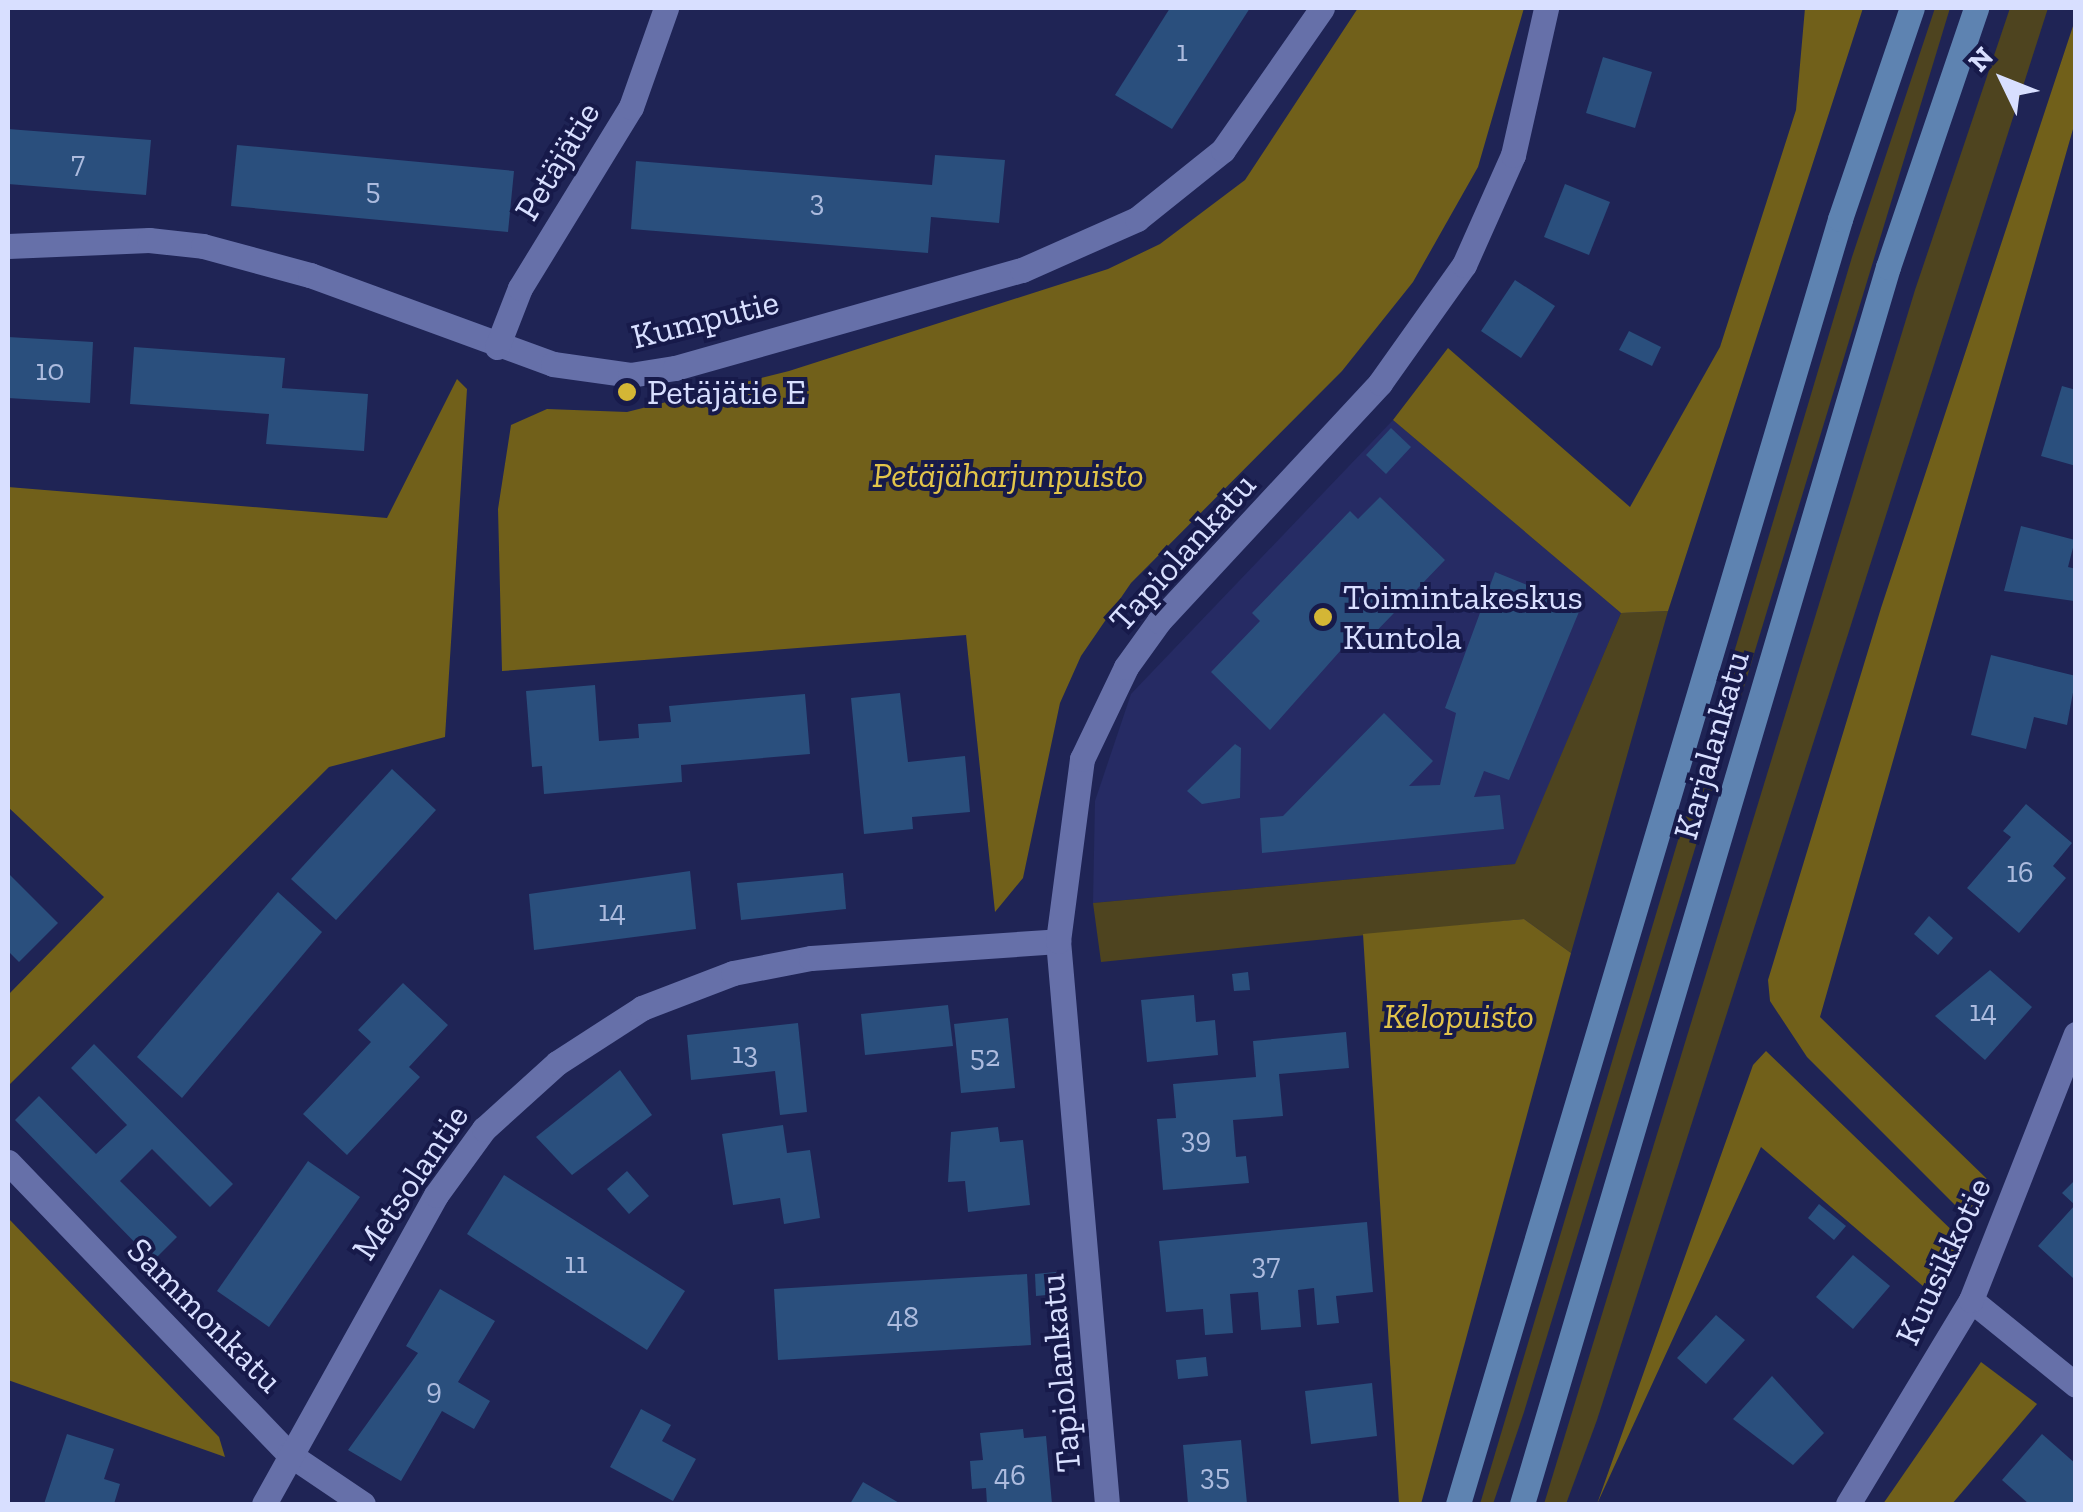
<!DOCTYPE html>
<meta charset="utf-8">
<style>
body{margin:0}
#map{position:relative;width:2083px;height:1512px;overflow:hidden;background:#1f2455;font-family:"Zilla Slab",serif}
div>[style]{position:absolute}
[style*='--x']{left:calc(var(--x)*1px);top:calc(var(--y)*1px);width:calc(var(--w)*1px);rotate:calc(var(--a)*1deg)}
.built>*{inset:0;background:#262b64}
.green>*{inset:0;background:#4e441f}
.forest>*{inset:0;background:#71601a}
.building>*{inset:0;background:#2a4f7d}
.street>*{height:25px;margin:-12.5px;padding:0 12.5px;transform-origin:12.5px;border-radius:12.5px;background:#6670a9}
.secondary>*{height:25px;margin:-12.5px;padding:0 12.5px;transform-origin:12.5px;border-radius:12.5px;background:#5e83b1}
.dots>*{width:28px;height:28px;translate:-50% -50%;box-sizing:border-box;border:5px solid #171a4a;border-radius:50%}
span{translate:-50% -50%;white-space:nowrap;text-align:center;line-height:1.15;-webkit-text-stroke:8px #171a4a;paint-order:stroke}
.number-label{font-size:30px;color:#acbbde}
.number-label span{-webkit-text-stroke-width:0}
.street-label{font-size:35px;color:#d8dfff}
.poi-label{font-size:35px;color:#d8dfff}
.left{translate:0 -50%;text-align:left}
.park-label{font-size:35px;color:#e3c54a;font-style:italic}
.frame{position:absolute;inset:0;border:10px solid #d8dfff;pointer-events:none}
.north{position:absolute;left:1953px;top:30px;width:100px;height:100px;-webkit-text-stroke:8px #171a4a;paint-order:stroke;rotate:313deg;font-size:28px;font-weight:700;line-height:40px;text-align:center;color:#d8dfff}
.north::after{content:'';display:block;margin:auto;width:35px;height:45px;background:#d8dfff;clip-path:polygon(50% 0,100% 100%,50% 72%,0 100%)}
</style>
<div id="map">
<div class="built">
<div style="clip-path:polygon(1393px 420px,1621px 613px,1516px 864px,1093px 903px,1095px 801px,1131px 694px)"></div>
</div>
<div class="green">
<div style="clip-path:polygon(1935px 8px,1950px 8px,1524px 1412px,1493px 1504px,1480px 1504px,1852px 257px)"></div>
<div style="clip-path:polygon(2010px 8px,2048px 8px,1597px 1420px,1566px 1504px,1544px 1504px,1915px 290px)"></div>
<div style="clip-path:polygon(1668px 611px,1571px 953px,1524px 919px,1101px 962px,1093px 903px,1515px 864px,1621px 613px)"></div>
</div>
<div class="forest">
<div style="clip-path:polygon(1358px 8px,1524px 8px,1478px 167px,1413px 282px,1342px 371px,1131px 583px,1081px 656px,1060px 703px,1023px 878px,995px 912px,966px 635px,502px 671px,498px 509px,511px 425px,547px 409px,627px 412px,789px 371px,1108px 269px,1160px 244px,1245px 180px)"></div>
<div style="clip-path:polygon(1805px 8px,1863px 8px,1668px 611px,1621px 613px,1393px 420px,1448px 348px,1630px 507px,1720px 347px,1796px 110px)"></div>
<div style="clip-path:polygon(2075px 20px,2075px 122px,1820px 1017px,1987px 1179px,1971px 1221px,1807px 1057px,1770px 1001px,1768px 980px,1881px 608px)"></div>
<div style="clip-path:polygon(457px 379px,467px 389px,445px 737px,329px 767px,8px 1086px,8px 995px,104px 897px,8px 807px,8px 487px,387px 518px)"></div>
<div style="clip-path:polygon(1524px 919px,1571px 953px,1421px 1504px,1399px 1504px,1363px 934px)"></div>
<div style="clip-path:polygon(1766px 1051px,1964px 1242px,1938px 1299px,1761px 1147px,1597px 1504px,1753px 1065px)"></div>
<div style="clip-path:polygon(8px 1218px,219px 1437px,225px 1457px,8px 1380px)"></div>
<div style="clip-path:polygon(1981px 1362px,2037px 1404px,1952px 1504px,1883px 1504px)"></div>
</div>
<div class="building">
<div style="clip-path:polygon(1170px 8px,1250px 8px,1172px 129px,1115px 95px)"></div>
<div style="clip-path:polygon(1603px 57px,1652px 72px,1635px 128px,1586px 113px)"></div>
<div style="clip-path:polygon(8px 129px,151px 140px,146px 195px,8px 184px)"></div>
<div style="clip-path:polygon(237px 145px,514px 171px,508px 232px,231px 206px)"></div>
<div style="clip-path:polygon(935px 155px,1005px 160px,999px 223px,931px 217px,928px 253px,631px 229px,636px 161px,932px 185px)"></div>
<div style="clip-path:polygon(1565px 184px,1610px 202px,1589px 255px,1544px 237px)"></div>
<div style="clip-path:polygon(1515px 280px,1555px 306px,1521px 358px,1481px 331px)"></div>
<div style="clip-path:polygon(1629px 331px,1661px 347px,1652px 366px,1619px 350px)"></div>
<div style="clip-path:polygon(8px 337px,93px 342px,90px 403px,8px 398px)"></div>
<div style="clip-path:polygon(134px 347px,285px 358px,282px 388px,368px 394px,364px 451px,266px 444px,269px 414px,130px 404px)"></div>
<div style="clip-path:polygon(2062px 386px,2076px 390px,2076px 466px,2041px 456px)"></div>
<div style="clip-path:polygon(1391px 428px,1411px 447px,1386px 474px,1366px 455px)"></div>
<div style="clip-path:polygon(1380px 497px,1445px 560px,1367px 641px,1357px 632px,1270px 730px,1211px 672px,1260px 621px,1252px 613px,1350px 511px,1358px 519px)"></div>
<div style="clip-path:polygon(2021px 526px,2075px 540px,2068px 567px,2076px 569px,2074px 601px,2004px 591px)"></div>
<div style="clip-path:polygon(1495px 572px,1581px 607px,1509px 780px,1484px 771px,1474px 797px,1500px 795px,1504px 829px,1262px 853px,1260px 818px,1283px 816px,1384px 713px,1433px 761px,1409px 786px,1440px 785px,1456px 713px,1445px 708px)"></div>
<div style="clip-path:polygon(1991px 655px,2076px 676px,2067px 725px,2034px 717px,2026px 749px,1971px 735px)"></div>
<div style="clip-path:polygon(595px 685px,599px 741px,639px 738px,638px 724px,671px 722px,669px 706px,805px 694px,810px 754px,681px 765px,682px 782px,544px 794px,542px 766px,532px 767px,526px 691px)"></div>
<div style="clip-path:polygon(900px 693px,908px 762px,965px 756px,970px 812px,912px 817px,913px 829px,864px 834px,851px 698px)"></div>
<div style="clip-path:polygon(1235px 744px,1241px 748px,1240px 798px,1202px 804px,1187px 791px)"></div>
<div style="clip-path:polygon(392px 769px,436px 810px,336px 920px,291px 879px)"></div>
<div style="clip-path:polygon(2026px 804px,2072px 843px,2053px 866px,2066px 878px,2019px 933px,1967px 888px,2011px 837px,2003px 831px)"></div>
<div style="clip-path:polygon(690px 871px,696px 929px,534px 950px,529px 894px)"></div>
<div style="clip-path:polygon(8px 873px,58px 923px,19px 962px,8px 951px)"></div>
<div style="clip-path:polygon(843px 873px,846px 909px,741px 920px,737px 883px)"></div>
<div style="clip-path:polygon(278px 892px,322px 932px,182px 1098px,137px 1057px)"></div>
<div style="clip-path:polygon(1929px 916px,1953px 938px,1938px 955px,1914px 934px)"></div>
<div style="clip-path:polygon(1990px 970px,2032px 1007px,1985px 1060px,1935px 1016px)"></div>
<div style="clip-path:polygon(1248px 972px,1250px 990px,1234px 991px,1232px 974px)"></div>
<div style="clip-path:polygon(403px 983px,448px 1025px,409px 1067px,420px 1077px,347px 1155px,303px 1114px,371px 1042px,358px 1030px)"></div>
<div style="clip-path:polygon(1194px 995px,1196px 1022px,1215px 1020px,1218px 1055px,1147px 1062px,1141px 1000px)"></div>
<div style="clip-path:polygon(948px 1005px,953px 1046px,865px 1055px,861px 1014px)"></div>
<div style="clip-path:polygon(1008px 1018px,1015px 1088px,961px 1093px,954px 1024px)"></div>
<div style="clip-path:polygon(798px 1023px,807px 1112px,780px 1115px,775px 1071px,691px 1080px,687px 1035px)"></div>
<div style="clip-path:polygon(1346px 1032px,1349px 1068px,1279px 1074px,1283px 1116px,1233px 1120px,1236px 1157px,1246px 1156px,1249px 1183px,1163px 1190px,1157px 1119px,1176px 1118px,1173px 1084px,1256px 1077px,1253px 1041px)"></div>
<div style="clip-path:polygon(94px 1044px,233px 1184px,210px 1207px,152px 1149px,120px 1181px,177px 1237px,153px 1261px,15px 1120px,39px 1096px,96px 1154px,127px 1125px,71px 1068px)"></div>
<div style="clip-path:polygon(620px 1070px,652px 1115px,572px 1175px,536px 1137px)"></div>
<div style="clip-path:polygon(783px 1125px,787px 1153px,810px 1150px,820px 1218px,784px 1224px,780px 1198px,733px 1205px,722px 1134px)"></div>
<div style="clip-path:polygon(998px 1127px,1000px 1142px,1023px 1140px,1030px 1205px,968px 1212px,965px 1181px,948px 1182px,951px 1132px)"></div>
<div style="clip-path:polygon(308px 1161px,360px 1197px,269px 1327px,217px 1291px)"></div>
<div style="clip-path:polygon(627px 1171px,649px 1196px,629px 1214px,607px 1189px)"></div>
<div style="clip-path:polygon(504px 1175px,685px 1291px,647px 1350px,467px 1234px)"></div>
<div style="clip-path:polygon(2076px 1179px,2076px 1275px,2073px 1278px,2038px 1246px,2075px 1205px,2062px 1193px)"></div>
<div style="clip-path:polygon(1819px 1204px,1846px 1226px,1834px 1240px,1808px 1218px)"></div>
<div style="clip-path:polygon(1367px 1222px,1373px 1292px,1336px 1296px,1339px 1323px,1317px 1325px,1314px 1288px,1298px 1290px,1301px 1327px,1261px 1330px,1258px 1292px,1230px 1294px,1233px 1333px,1205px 1335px,1203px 1309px,1166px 1312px,1159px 1241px)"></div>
<div style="clip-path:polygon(1853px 1255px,1890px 1286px,1853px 1329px,1816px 1297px)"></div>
<div style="clip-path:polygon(1056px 1272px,1057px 1294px,1036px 1296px,1035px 1274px)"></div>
<div style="clip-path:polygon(1027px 1274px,1031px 1345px,778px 1360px,774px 1289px)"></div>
<div style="clip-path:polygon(440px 1289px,495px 1321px,458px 1382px,490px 1401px,474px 1429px,442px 1411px,401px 1481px,348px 1450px,418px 1353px,406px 1346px)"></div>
<div style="clip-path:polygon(1716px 1315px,1745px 1340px,1706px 1384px,1677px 1358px)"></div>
<div style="clip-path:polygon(1206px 1357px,1208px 1376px,1178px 1379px,1176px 1360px)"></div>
<div style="clip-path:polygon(1772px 1376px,1824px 1433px,1793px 1465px,1733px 1419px)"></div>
<div style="clip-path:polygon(1372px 1383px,1377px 1436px,1311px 1444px,1305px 1391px)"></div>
<div style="clip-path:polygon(641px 1409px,671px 1425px,662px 1441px,696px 1459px,673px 1501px,610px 1467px)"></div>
<div style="clip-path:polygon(1023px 1429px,1024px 1438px,1046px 1436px,1052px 1504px,987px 1504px,986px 1488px,972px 1489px,970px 1461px,983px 1460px,980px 1433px)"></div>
<div style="clip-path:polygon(67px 1434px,114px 1449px,104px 1479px,120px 1484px,114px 1504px,44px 1504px)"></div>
<div style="clip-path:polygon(2042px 1434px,2076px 1464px,2076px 1504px,2029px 1504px,2002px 1480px)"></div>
<div style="clip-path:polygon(1241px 1440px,1247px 1504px,1188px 1504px,1183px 1445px)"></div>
<div style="clip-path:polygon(863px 1482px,901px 1504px,850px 1504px)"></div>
</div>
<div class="street">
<div style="--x:8;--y:246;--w:141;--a:-2.4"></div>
<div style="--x:149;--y:240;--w:54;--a:6.3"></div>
<div style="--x:203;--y:246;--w:111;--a:15.2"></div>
<div style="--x:310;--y:275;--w:259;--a:20.1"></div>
<div style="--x:553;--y:364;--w:78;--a:8.1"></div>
<div style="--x:630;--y:375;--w:46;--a:-8.8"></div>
<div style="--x:675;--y:368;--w:361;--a:-15.8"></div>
<div style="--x:1022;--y:270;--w:126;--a:-23.9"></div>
<div style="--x:1137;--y:219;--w:110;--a:-38.7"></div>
<div style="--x:1223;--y:150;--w:173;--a:-55.1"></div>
<div style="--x:497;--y:347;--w:63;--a:-68.7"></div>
<div style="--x:520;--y:288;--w:212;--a:-58.5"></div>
<div style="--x:631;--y:107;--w:105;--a:-70.5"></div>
<div style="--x:8;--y:1162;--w:405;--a:46.1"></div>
<div style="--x:289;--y:1454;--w:89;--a:34"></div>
<div style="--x:1971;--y:1300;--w:135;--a:39"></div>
<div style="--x:264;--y:1504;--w:354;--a:-60.9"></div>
<div style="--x:436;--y:1195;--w:82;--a:-54"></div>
<div style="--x:484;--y:1129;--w:98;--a:-42.1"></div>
<div style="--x:557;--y:1063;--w:101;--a:-32.9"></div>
<div style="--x:642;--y:1008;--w:97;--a:-21"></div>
<div style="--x:733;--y:973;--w:79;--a:-10.9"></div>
<div style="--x:811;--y:958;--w:248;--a:-3.9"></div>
<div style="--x:1107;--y:1504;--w:565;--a:-94.97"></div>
<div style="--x:1058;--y:941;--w:184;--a:-82.5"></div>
<div style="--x:1082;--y:759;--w:102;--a:-64.4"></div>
<div style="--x:1126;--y:667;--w:57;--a:-54.3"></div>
<div style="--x:1159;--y:621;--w:325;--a:-47.1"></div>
<div style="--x:1380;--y:383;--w:145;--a:-54.6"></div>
<div style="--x:1464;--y:265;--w:120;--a:-66"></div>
<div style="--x:1513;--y:155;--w:151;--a:-77.3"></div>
<div style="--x:1848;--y:1504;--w:238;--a:-58.9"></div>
<div style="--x:1971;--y:1300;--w:286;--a:-68.5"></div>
</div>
<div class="secondary">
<div style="--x:1458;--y:1504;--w:1341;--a:-73.44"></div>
<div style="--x:1840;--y:219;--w:223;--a:-71.2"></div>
<div style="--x:1522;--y:1504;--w:1290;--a:-73.52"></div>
<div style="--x:1888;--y:267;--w:274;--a:-71.2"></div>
</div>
<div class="dots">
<div style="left:627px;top:392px;background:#d4b635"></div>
<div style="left:1323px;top:617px;background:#d4b635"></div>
</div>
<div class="number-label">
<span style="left:1182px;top:51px">1</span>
<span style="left:78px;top:162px">7</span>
<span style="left:373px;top:189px">5</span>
<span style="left:817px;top:201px">3</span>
<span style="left:50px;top:370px">10</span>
<span style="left:2020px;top:872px">16</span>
<span style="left:612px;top:911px">14</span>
<span style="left:1983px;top:1011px">14</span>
<span style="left:745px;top:1053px">13</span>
<span style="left:985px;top:1056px">52</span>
<span style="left:1196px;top:1138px">39</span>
<span style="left:576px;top:1263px">11</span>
<span style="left:1266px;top:1264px">37</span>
<span style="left:903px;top:1317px">48</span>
<span style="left:434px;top:1389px">9</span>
<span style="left:1010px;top:1475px">46</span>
<span style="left:1215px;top:1475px">35</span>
</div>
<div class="street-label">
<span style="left:557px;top:161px;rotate:-59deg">Petäjätie</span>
<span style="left:705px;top:319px;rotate:-14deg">Kumputie</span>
<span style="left:1182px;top:552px;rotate:-48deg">Tapiolankatu</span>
<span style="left:1711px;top:745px;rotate:-74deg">Karjalankatu</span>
<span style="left:410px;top:1182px;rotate:-56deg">Metsolantie</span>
<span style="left:1943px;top:1261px;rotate:-65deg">Kuusikkotie</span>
<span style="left:205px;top:1315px;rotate:45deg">Sammonkatu</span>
<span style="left:1060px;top:1373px;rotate:-95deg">Tapiolankatu</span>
</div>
<div class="poi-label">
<span class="left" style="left:647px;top:392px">Petäjätie E</span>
<span class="left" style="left:1343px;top:617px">Toimintakeskus<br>Kuntola</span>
</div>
<div class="park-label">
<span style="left:1008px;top:475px">Petäjäharjunpuisto</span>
<span style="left:1459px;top:1016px">Kelopuisto</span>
</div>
<div class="frame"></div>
<div class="north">N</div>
</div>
